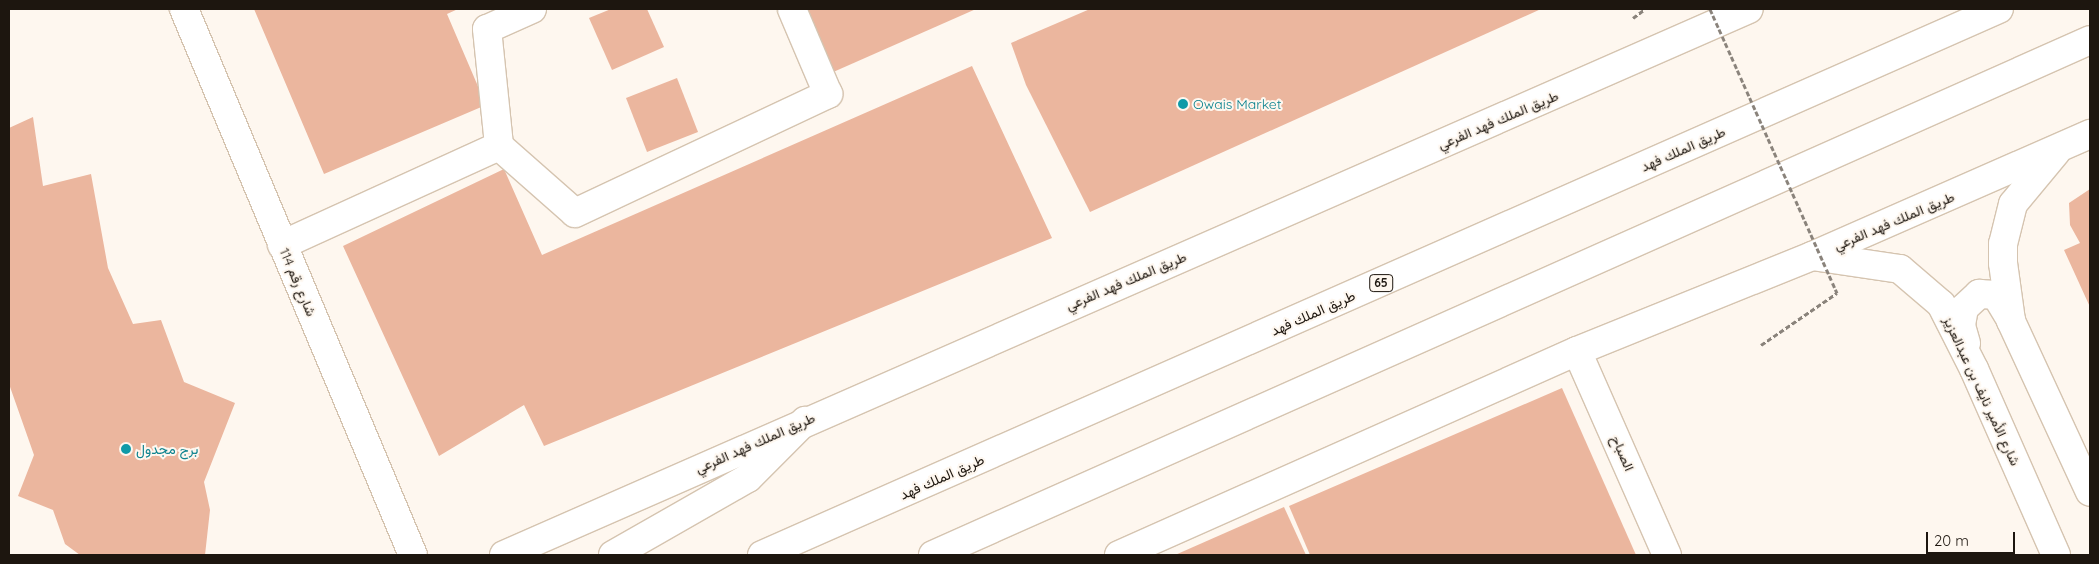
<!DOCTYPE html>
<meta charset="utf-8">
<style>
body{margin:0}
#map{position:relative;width:2099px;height:564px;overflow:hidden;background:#fef7ef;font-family:Quicksand,Vazirmatn,sans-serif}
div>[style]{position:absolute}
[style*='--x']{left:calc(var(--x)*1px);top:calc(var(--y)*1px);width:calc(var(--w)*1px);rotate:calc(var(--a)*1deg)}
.building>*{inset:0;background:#ebb69e}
.path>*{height:3px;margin-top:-1.5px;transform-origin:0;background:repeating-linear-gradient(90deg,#8a837b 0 5px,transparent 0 7.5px)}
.roads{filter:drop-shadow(1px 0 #d5c4b0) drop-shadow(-1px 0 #d5c4b0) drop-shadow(0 1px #d5c4b0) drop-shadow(0 -1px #d5c4b0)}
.minor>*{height:28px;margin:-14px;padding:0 14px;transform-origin:14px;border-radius:14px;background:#fff}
.major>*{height:28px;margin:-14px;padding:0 14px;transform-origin:14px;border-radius:14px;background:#fff}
.highway>*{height:28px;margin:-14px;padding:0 14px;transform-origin:14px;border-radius:14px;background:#fff}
.path-bridge>*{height:3px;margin-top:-1.5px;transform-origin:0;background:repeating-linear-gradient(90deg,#8a837b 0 5px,transparent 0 7.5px)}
.dots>*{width:14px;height:14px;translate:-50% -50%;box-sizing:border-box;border:2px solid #fef7ef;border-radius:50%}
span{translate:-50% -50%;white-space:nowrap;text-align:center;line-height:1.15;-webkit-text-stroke:4px #fef7ef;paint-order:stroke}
.shield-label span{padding:1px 4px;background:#fef7ef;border:1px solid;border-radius:4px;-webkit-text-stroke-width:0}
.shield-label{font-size:12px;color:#1d160f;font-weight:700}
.culture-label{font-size:14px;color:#0d838f}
.left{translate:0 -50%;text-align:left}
.street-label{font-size:14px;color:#1d160f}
.frame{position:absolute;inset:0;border:10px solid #1d160f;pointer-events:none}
.scale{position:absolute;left:1926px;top:532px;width:89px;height:22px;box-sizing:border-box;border:2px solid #1d160f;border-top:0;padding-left:6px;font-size:15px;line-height:18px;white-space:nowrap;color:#1d160f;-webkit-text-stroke:4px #fef7ef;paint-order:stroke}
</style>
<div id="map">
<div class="building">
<div style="clip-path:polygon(254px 9px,458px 9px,447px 14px,486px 105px,324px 174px)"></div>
<div style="clip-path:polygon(611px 9px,647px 9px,664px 47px,612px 70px,589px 18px)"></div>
<div style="clip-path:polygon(803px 9px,976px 9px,831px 73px)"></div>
<div style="clip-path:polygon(1090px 9px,1541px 9px,1090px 212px,1026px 85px,1011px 43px)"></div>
<div style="clip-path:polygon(972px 66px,1052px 238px,544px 446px,524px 405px,439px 456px,343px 246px,504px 169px,542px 255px)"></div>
<div style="clip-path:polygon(677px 78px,698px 132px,647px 152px,626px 98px)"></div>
<div style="clip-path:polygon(33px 117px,43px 186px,91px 174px,108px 268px,133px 324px,161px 320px,184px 382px,235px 403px,204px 482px,210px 510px,205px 555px,80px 555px,65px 544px,53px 510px,18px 496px,34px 455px,9px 384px,9px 128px)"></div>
<div style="clip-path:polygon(2090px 189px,2090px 307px,2064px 250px,2080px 243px,2070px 225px,2069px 203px)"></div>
<div style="clip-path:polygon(1562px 388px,1636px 555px,1310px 555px,1289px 506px)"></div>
<div style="clip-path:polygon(1284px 507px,1306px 555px,1175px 555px)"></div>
</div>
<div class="path">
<div style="--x:1633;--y:18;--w:15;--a:-37"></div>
<div style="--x:1761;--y:345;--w:92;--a:-34.4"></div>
</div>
<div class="roads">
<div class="minor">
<div style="--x:184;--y:9;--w:592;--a:67.25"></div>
<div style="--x:532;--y:9;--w:49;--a:156"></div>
<div style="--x:487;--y:29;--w:118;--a:84.1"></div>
<div style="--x:499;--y:146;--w:101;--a:41.4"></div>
<div style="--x:575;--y:213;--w:280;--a:-25.2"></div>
<div style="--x:828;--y:94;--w:92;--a:-113"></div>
<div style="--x:2056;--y:152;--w:67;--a:129.6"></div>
<div style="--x:2013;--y:204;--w:41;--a:104"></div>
<div style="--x:2003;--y:244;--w:19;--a:90"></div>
<div style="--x:2003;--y:263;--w:59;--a:82.1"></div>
<div style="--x:2011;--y:321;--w:188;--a:65.2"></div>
<div style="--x:282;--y:245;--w:239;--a:-24.5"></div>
<div style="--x:1812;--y:256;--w:89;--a:8.4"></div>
<div style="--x:1900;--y:269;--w:54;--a:40.5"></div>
<div style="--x:1941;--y:304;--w:73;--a:63.1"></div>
<div style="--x:1974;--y:369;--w:203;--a:66.2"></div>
<div style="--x:1966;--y:343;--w:19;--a:-106"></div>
<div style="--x:1961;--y:325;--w:17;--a:-80"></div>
<div style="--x:1964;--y:308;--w:21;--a:-43"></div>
<div style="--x:1979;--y:294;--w:17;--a:3"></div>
<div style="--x:1996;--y:295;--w:29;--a:59"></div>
<div style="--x:1577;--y:351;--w:223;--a:66.2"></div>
</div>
<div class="major">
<div style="--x:504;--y:555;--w:1359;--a:-23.68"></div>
<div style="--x:1119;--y:555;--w:501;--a:-24.01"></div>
<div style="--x:1577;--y:351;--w:253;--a:-22"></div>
<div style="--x:1812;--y:256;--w:304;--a:-23.7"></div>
</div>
<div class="highway">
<div style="--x:613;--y:555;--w:155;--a:-29.7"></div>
<div style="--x:748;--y:478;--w:81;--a:-45"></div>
<div style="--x:762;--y:555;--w:1352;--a:-23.82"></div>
<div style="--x:933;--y:555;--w:1266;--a:-23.99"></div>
</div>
</div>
<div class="path-bridge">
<div style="--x:1710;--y:9;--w:311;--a:65.9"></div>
</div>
<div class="dots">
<div style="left:1183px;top:104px;background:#0f9aa8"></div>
<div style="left:126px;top:449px;background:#0f9aa8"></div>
</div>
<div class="shield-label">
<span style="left:1381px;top:283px">65</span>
</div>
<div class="culture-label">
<span class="left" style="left:1193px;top:104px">Owais Market</span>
<span class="left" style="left:136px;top:449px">برج مجدول</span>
</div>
<div class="street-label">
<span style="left:1498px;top:120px;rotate:-23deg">طريق الملك فهد الفرعي</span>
<span style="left:1683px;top:149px;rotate:-24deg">طريق الملك فهد</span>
<span style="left:1894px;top:221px;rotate:-23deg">طريق الملك فهد الفرعي</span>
<span style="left:1126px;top:281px;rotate:-23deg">طريق الملك فهد الفرعي</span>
<span style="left:298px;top:282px;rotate:67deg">شارع رقم 114</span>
<span style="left:1313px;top:313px;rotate:-24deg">طريق الملك فهد</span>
<span style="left:1982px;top:391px;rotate:65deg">شارع الأمير نايف بن عبدالعزيز</span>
<span style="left:755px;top:443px;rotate:-24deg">طريق الملك فهد الفرعي</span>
<span style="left:1623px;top:453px;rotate:67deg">الصباح</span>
<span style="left:942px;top:477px;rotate:-24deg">طريق الملك فهد</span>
</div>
<div class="frame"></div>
<div class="scale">20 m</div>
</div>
